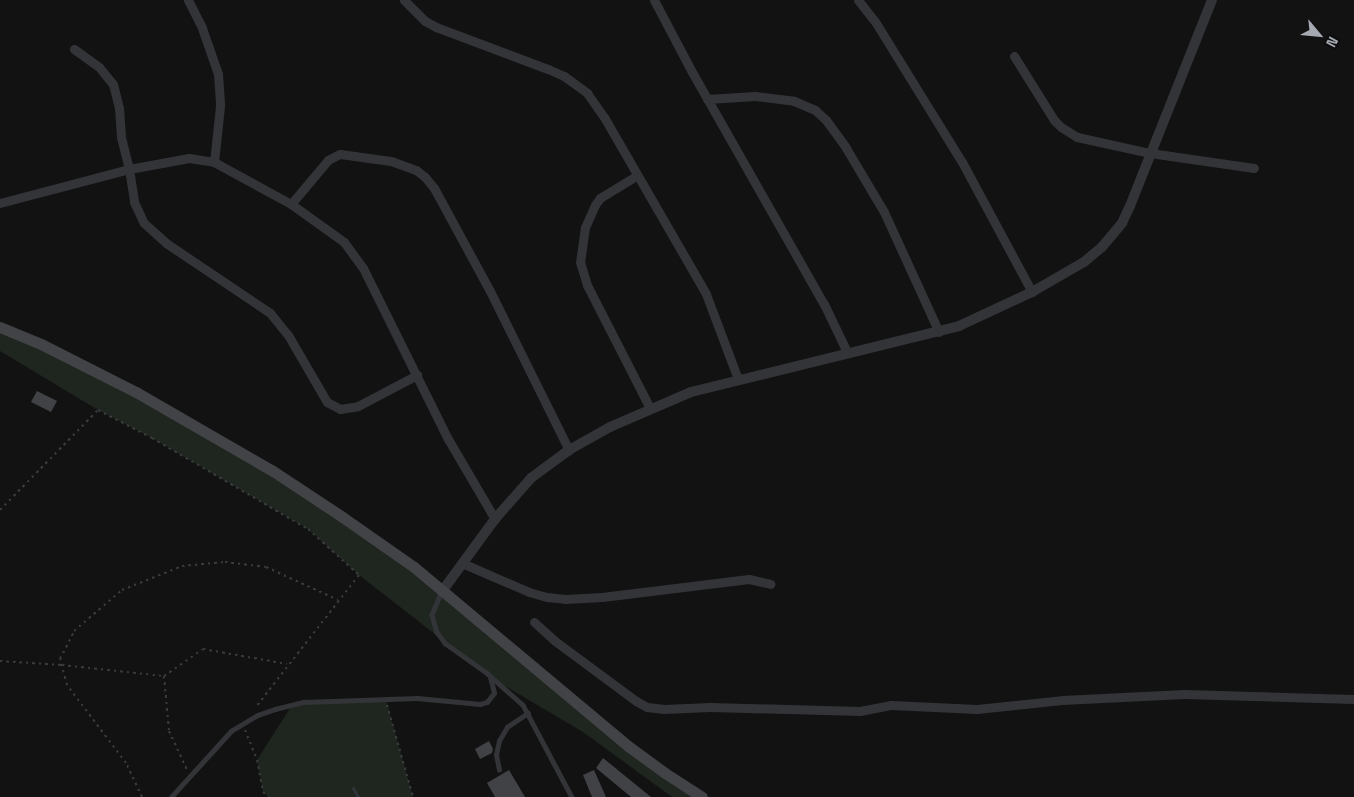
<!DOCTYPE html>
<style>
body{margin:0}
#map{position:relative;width:1354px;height:797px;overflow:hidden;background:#121213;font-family:"Space Grotesk",sans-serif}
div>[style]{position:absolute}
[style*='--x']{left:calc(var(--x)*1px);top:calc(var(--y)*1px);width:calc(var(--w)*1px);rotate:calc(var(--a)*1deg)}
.green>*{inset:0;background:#1f251f}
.stream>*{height:3px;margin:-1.5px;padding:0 1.5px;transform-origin:1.5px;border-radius:1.5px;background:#2d343a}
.building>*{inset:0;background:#414246}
.path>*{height:2px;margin-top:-1px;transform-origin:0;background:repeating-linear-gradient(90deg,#393b3e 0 2.5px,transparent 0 6.5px)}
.service>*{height:4.5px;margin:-2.25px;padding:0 2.25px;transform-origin:2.25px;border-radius:2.25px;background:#333438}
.minor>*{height:9px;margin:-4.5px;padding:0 4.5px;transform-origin:4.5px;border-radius:4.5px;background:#333438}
.tertiary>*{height:10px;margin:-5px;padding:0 5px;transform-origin:5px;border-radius:5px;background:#333438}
.secondary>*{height:11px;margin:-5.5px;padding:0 5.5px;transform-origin:5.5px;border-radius:5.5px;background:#424347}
span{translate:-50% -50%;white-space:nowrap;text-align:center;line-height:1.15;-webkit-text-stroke:4.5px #0d0d0e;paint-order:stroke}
.north{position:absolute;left:1294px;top:10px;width:50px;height:50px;-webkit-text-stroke:4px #0d0d0e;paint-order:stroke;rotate:118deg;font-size:14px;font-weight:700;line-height:20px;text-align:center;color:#a5a9b2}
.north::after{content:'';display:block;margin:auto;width:18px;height:22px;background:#a5a9b2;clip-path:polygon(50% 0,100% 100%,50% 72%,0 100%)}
</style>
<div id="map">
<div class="green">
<div style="clip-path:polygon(0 327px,136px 392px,341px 516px,702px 797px,672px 797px,583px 732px,490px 677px,359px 575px,308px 529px,152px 438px,98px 410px,0 351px)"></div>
<div style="clip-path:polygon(386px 700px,413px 797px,269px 797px,263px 792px,257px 760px,292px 705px,304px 702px)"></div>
</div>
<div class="stream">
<div style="--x:353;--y:788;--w:10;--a:61"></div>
</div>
<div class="building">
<div style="clip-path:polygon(37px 391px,57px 401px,51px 412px,31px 402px)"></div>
<div style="clip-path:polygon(489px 741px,493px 749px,492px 753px,480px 759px,475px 749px)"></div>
<div style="clip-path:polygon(603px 758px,651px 797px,631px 797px,596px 768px)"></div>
<div style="clip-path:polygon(509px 770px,525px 797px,495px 797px,487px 783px)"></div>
<div style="clip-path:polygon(594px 770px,606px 797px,592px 797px,583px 775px)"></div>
</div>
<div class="path">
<div style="--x:0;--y:510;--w:140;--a:-45.6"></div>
<div style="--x:98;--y:410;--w:61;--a:27.4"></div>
<div style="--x:152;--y:438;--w:181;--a:30.3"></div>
<div style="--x:308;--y:529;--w:69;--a:42"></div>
<div style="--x:359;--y:575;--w:169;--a:128"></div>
<div style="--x:0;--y:661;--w:62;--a:3.7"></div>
<div style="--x:62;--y:665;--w:103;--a:6.2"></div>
<div style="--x:164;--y:676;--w:47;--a:-34.7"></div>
<div style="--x:203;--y:649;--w:85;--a:10.1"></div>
<div style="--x:164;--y:676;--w:55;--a:84.8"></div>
<div style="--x:169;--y:731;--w:43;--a:65.2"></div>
<div style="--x:387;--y:705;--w:96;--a:74.2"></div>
<div style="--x:245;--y:730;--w:32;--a:68"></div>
<div style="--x:257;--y:760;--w:33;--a:79"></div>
<div style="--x:263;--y:792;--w:8;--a:40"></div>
<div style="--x:142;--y:797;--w:38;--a:-115"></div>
<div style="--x:126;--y:763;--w:98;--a:-127.1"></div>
<div style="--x:67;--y:685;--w:27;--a:-105"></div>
<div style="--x:60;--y:659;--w:31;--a:-63"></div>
<div style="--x:74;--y:631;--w:63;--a:-40.5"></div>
<div style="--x:122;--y:590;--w:65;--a:-21.8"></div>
<div style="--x:182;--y:566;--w:43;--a:-5.3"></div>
<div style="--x:225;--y:562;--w:41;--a:7"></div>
<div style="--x:266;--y:567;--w:79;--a:24.6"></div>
</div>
<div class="service">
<div style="--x:442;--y:591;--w:26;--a:113"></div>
<div style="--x:432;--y:615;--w:18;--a:74"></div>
<div style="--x:437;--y:632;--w:14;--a:54"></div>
<div style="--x:445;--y:643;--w:52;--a:35.5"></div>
<div style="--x:487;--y:673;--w:48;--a:41.6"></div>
<div style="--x:523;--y:705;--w:104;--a:62"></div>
<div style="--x:499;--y:770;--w:15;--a:-101"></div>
<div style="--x:496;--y:755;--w:14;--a:-78"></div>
<div style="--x:499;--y:741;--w:16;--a:-60"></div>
<div style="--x:507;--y:727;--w:25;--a:-34"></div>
<div style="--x:171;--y:797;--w:89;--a:-47.7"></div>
<div style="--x:231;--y:731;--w:31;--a:-31"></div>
<div style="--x:258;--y:715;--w:18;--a:-19"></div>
<div style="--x:275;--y:709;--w:30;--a:-14"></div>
<div style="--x:304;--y:702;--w:113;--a:-2"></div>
<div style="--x:417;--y:698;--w:63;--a:5.4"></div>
<div style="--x:480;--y:704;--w:7;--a:-16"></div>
<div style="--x:487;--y:702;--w:11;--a:-52"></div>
<div style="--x:494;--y:693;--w:16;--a:-104"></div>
</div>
<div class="minor">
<div style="--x:188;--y:0;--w:31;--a:63"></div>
<div style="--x:202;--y:28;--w:49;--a:70.8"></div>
<div style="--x:218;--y:74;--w:32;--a:86"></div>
<div style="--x:220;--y:106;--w:56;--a:96.1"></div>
<div style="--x:404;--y:0;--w:30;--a:45"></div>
<div style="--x:425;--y:21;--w:13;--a:29"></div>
<div style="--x:436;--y:27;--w:120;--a:20.6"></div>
<div style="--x:548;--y:69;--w:17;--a:24"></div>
<div style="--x:564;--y:76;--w:29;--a:36"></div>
<div style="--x:587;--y:93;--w:29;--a:55"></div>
<div style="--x:604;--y:117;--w:204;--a:60"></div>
<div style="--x:706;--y:294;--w:91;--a:69.4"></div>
<div style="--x:654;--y:0;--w:81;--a:62.2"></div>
<div style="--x:692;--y:72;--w:267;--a:60.4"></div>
<div style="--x:824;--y:304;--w:53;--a:64.4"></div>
<div style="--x:858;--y:0;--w:29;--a:52"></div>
<div style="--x:876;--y:23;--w:163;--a:58.3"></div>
<div style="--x:962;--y:162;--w:148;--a:61.7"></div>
<div style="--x:74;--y:49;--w:31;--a:36"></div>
<div style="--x:99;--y:67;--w:22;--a:51"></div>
<div style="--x:113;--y:84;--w:25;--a:76"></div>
<div style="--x:119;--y:108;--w:29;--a:86"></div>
<div style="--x:121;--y:137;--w:33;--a:76"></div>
<div style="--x:129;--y:169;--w:33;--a:81"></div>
<div style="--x:134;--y:202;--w:23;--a:65"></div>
<div style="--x:144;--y:223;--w:30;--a:42"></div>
<div style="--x:166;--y:243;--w:125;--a:33.9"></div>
<div style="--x:270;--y:313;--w:28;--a:51"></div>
<div style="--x:288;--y:335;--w:78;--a:59.8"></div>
<div style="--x:327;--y:402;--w:15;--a:28"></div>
<div style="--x:340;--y:409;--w:18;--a:-9"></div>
<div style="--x:358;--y:406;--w:67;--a:-27.7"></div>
<div style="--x:1014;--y:56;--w:75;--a:58"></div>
<div style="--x:1054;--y:120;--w:10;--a:45"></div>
<div style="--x:1061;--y:127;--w:19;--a:32"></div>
<div style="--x:1077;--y:137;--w:75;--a:12.4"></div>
<div style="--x:1150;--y:153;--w:105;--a:8.2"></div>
<div style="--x:707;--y:99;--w:48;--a:-3.6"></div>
<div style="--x:755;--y:96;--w:39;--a:7"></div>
<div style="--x:794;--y:101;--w:23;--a:23"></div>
<div style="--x:815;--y:110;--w:15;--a:42"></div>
<div style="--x:826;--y:120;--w:34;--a:54"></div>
<div style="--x:846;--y:148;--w:74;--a:59.3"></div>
<div style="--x:884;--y:212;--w:132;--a:65.4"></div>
<div style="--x:636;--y:176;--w:42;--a:148.6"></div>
<div style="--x:600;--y:198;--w:9;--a:126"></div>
<div style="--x:595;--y:205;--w:24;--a:114"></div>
<div style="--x:585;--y:227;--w:35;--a:98"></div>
<div style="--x:580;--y:262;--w:24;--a:73"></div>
<div style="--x:587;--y:285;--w:138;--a:62.9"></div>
<div style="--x:0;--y:203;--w:133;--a:-14.8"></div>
<div style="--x:129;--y:169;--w:61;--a:-10.4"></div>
<div style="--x:189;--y:158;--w:25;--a:9"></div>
<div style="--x:214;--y:162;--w:88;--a:28.6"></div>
<div style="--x:291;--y:204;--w:65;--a:35.6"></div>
<div style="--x:344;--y:242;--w:32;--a:54"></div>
<div style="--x:363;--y:268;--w:191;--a:63.6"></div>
<div style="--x:448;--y:439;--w:93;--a:59.6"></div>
<div style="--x:291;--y:204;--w:57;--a:-49.9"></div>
<div style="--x:328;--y:160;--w:13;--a:-27"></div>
<div style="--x:340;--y:154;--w:51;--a:7.8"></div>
<div style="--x:391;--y:161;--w:27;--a:20"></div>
<div style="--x:416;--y:170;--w:11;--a:38"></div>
<div style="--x:425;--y:177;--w:14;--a:51"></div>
<div style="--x:434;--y:188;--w:117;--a:61.5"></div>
<div style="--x:490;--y:291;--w:178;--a:63.6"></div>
<div style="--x:462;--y:563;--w:73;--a:23.4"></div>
<div style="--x:529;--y:592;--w:19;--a:16"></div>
<div style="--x:547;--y:597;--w:18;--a:6"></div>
<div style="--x:565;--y:599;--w:37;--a:-3"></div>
<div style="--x:602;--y:597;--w:148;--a:-7"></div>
<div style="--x:749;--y:579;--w:22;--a:13"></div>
<div style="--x:534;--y:622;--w:28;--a:42"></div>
<div style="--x:555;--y:641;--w:101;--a:36.5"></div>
<div style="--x:636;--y:701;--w:13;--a:29"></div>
<div style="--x:647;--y:707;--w:17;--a:7"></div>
<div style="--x:664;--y:709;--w:46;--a:-2.5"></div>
<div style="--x:710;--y:707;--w:150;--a:1.5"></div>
<div style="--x:860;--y:711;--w:32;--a:-11"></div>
<div style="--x:891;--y:705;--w:86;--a:2.7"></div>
<div style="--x:977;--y:709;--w:85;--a:-6"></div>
<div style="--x:1062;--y:700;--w:122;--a:-2.8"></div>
<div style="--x:1184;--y:694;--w:170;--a:1.7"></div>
</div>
<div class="tertiary">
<div style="--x:443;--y:590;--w:88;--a:-53.8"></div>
<div style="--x:495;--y:519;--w:55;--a:-48.7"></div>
<div style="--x:531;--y:478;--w:47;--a:-36.4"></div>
<div style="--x:569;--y:450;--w:47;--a:-29.3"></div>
<div style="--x:610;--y:427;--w:88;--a:-23.4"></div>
<div style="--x:691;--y:392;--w:276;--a:-13.8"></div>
<div style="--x:959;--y:326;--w:81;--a:-25"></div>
<div style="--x:1032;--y:292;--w:60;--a:-30"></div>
<div style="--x:1084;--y:262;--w:23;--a:-40"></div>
<div style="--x:1102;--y:247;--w:31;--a:-50"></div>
<div style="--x:1122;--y:223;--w:19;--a:-65"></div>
<div style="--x:1130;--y:206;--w:222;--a:-68.3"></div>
</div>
<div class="secondary">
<div style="--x:0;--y:327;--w:44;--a:22.5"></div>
<div style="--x:41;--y:344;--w:106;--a:26.8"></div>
<div style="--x:136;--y:392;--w:158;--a:30"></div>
<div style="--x:273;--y:471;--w:82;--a:33.5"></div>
<div style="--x:341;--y:516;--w:89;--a:34.9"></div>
<div style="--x:414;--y:567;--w:279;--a:39.9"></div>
<div style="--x:628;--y:746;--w:46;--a:36.1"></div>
<div style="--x:665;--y:773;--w:44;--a:33"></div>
</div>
<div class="north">N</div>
</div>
